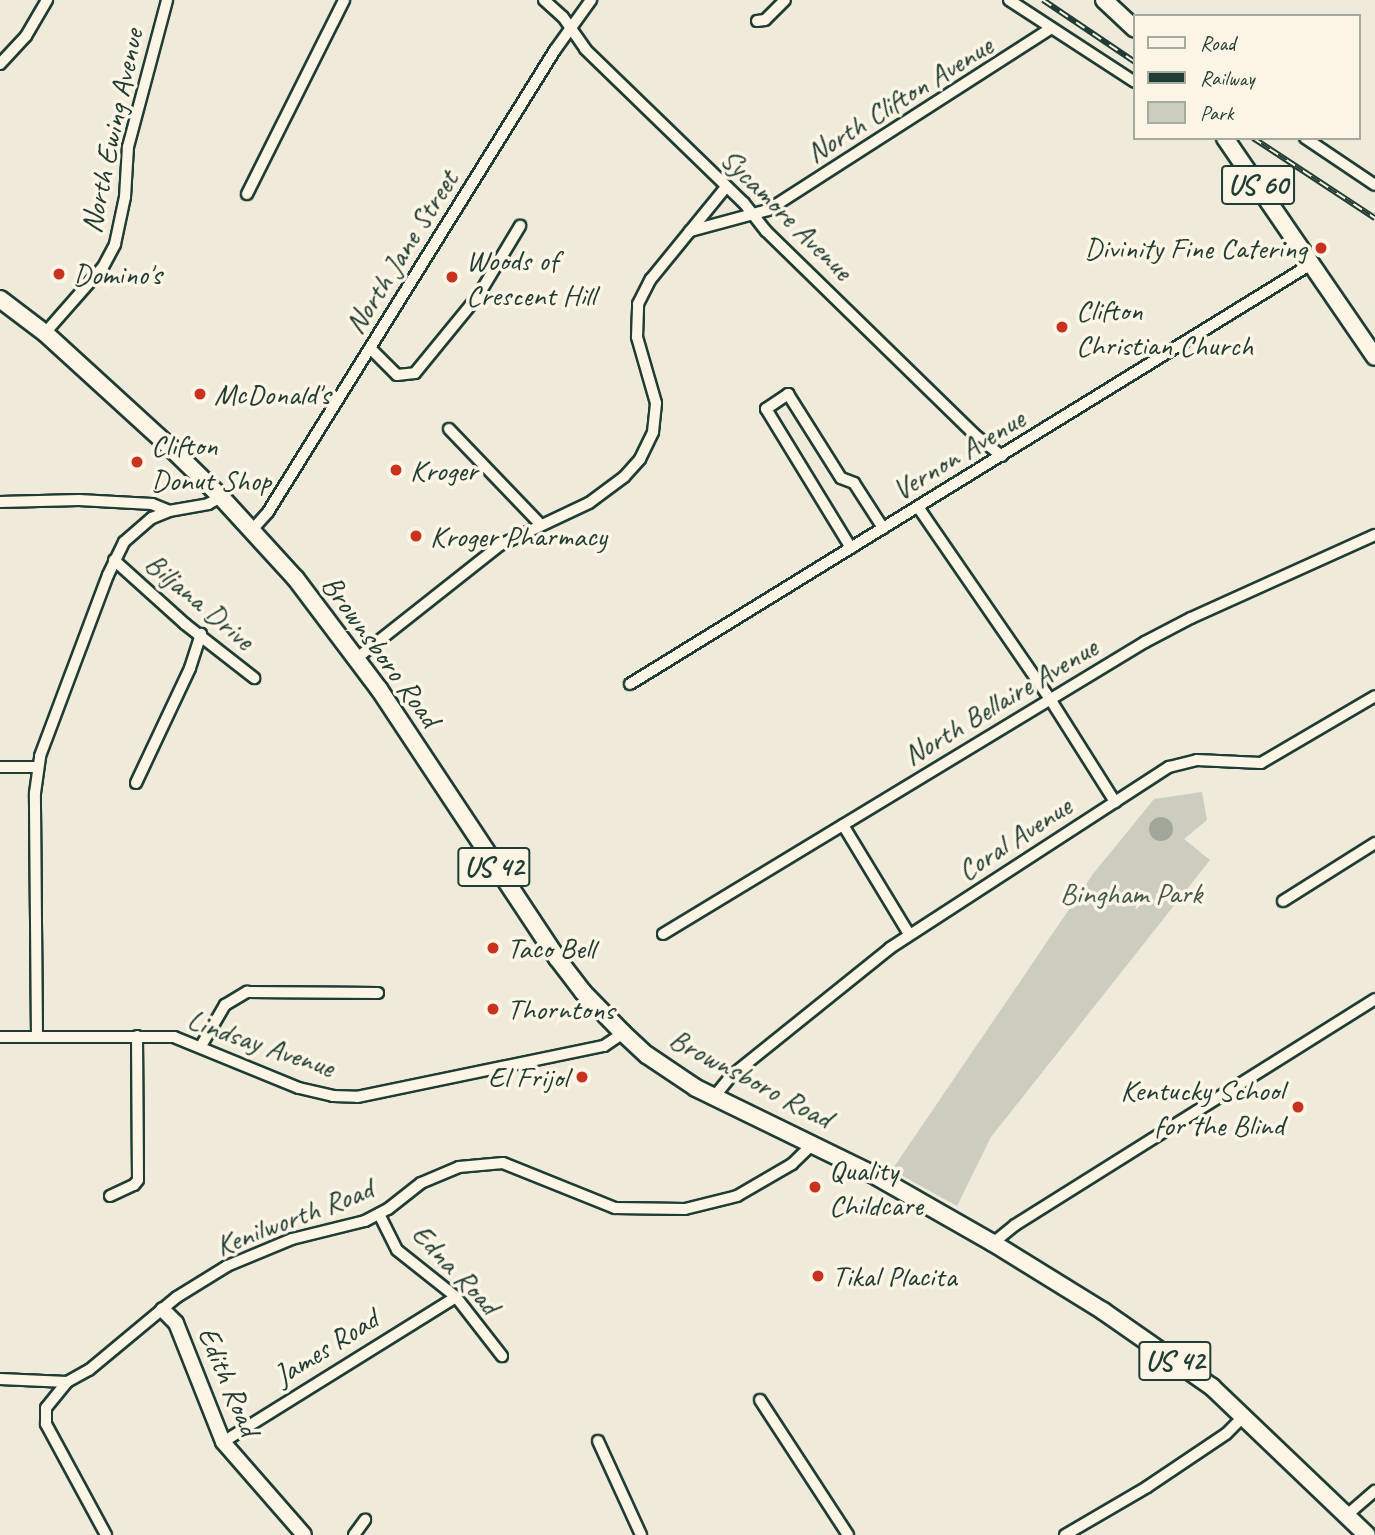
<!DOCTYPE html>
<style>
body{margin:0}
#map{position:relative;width:1375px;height:1535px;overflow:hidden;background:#efeada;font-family:Caveat,sans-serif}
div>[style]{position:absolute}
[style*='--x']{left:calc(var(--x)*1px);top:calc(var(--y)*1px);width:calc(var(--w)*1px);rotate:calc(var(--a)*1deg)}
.green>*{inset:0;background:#cccdbf}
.water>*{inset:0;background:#9fa89a}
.round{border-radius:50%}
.roads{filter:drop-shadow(2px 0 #1f3d34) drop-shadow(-2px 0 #1f3d34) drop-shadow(0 2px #1f3d34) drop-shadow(0 -2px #1f3d34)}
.street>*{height:10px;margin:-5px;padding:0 5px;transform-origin:5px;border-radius:5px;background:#fcf5e5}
.secondary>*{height:14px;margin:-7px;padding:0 7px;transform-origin:7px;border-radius:7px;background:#fcf5e5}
.primary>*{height:16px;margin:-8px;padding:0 8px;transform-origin:8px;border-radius:8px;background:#fcf5e5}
.rail>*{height:6px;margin-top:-3px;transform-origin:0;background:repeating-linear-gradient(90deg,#fcf5e5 0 10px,#1f3d34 0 20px);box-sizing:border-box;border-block:2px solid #1f3d34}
.dots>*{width:19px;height:19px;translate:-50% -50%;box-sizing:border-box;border:4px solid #fcf5e5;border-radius:50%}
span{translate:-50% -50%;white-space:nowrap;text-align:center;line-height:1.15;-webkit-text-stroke:7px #fcf5e5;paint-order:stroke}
.shield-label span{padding:2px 5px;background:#fcf5e5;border:2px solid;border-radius:5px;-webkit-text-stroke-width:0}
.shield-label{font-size:28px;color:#1f3d34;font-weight:700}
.street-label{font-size:30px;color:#1f3d34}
.poi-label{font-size:30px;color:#1f3d34}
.right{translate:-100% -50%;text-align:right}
.left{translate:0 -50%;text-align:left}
.park-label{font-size:30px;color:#425a50}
.legend{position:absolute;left:1133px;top:14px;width:228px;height:126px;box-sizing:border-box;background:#fcf5e5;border:2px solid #a4ab9e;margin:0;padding:9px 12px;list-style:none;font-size:21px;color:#1f3d34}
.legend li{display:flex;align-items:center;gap:14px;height:35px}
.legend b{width:35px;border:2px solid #a4ab9e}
</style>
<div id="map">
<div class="green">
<div style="clip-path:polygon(1202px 792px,1207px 820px,1184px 839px,1210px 860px,991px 1137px,957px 1206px,892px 1170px,1093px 874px,1154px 799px)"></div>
</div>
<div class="water">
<div class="round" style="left:1149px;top:817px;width:24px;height:24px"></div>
</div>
<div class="roads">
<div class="street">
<div style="--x:544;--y:0;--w:25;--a:42"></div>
<div style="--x:563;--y:17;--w:39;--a:55"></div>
<div style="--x:585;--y:49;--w:221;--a:44.1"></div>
<div style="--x:744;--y:203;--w:36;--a:52"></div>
<div style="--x:766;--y:231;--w:292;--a:44.3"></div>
<div style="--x:975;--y:435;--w:34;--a:38"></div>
<div style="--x:1009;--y:0;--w:150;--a:33.1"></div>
<div style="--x:757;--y:21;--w:8;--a:-7"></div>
<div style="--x:765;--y:20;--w:28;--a:-45"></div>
<div style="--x:0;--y:64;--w:38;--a:-47"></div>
<div style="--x:26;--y:36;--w:42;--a:-59.7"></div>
<div style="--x:1305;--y:138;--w:84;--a:33.9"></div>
<div style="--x:247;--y:194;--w:217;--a:-63.4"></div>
<div style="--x:690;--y:231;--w:81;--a:-15.1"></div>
<div style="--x:768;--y:210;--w:336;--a:-32.7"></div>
<div style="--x:45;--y:333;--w:88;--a:-48.7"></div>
<div style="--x:103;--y:267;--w:26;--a:-62"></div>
<div style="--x:115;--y:244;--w:48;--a:-78"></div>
<div style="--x:125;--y:197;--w:50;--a:-86.6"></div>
<div style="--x:128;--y:147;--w:152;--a:-75.1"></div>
<div style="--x:370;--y:348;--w:38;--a:45"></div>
<div style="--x:397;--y:375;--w:18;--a:-6"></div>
<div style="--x:415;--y:373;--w:99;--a:-50.7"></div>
<div style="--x:478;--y:296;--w:82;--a:-59"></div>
<div style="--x:449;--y:429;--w:132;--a:46.2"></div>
<div style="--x:0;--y:502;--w:79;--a:-1.5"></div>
<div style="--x:79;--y:500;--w:73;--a:3.1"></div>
<div style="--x:152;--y:504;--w:18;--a:22"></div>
<div style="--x:918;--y:507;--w:233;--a:55.5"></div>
<div style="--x:1050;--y:699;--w:122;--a:57.7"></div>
<div style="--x:252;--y:530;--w:24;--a:-48"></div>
<div style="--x:268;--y:512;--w:544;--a:-58.15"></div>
<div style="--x:555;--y:50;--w:62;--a:-54.2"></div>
<div style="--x:851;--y:548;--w:163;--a:-121.4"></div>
<div style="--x:766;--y:409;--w:27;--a:-34"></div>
<div style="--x:788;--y:394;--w:99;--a:57.8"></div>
<div style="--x:841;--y:478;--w:14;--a:21"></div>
<div style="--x:854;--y:483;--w:54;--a:57.2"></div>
<div style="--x:114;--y:560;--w:96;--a:42"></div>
<div style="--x:185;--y:624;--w:88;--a:38"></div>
<div style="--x:357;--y:658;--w:182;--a:-38.3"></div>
<div style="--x:500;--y:545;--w:98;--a:-25.3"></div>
<div style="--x:589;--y:503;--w:44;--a:-36.6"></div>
<div style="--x:624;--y:477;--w:24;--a:-48"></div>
<div style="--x:640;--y:459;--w:30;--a:-64"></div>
<div style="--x:653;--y:432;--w:29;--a:-84"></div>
<div style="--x:656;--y:403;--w:69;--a:-106.1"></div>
<div style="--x:637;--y:337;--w:33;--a:-88"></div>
<div style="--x:638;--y:304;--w:28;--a:-63"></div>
<div style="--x:651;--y:279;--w:119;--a:-50.8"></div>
<div style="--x:630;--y:684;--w:800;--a:-31.66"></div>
<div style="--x:0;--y:767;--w:38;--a:0"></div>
<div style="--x:136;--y:783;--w:127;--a:-64.8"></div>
<div style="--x:190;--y:668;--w:36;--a:-72"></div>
<div style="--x:843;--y:825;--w:127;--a:58.8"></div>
<div style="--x:1283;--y:901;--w:109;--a:-32.2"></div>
<div style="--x:663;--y:934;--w:564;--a:-31.21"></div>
<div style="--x:1145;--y:642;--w:52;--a:-27.6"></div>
<div style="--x:1191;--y:618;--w:202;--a:-24.3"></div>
<div style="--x:37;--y:1036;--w:243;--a:-90.5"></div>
<div style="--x:35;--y:793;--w:37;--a:-82"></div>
<div style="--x:40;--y:756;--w:193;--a:-69.4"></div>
<div style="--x:108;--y:575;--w:37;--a:-64"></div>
<div style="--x:124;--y:542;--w:37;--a:-41"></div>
<div style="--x:152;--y:518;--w:18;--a:-22"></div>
<div style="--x:169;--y:511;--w:40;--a:-10"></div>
<div style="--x:208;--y:504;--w:15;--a:-28"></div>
<div style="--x:0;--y:1037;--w:174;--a:0"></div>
<div style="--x:174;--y:1037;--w:135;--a:22.2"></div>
<div style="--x:299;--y:1088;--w:35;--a:13"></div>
<div style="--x:333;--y:1096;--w:24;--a:2"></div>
<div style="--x:357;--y:1097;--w:252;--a:-11.7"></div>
<div style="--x:604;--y:1046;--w:23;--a:-34"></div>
<div style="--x:201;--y:1046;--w:48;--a:-59.7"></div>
<div style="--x:225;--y:1005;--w:26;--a:-31"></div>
<div style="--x:247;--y:992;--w:131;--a:0.4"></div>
<div style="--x:714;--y:1097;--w:27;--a:-51"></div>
<div style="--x:731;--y:1076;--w:204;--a:-38.8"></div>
<div style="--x:890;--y:948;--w:333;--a:-33"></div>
<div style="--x:1169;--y:767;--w:29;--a:-14"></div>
<div style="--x:1197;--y:760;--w:64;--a:2.7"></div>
<div style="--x:1261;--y:763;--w:132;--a:-30.4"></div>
<div style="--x:110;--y:1196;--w:26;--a:-25"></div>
<div style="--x:134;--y:1185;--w:6;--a:-51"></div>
<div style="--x:138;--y:1180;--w:144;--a:-90.4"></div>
<div style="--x:379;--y:1214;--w:40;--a:63.4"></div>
<div style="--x:397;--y:1250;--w:75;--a:38.5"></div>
<div style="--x:456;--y:1297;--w:75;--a:52.1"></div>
<div style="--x:993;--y:1243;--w:28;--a:-39"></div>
<div style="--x:1015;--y:1225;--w:425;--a:-32.1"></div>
<div style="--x:0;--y:1379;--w:67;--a:2.6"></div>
<div style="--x:67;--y:1382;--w:25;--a:-29"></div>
<div style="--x:89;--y:1370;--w:114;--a:-39.7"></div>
<div style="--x:177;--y:1297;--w:59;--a:-31.8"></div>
<div style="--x:227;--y:1266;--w:70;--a:-22.6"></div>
<div style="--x:292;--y:1239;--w:75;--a:-13.9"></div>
<div style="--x:365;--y:1221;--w:26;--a:-28"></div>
<div style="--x:388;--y:1209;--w:42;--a:-38.2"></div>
<div style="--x:421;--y:1183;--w:41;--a:-22.8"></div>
<div style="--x:459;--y:1167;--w:44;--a:-5.2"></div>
<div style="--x:503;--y:1163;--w:121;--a:21.9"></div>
<div style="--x:615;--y:1208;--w:70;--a:0.8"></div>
<div style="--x:685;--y:1209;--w:54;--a:-14"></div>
<div style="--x:737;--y:1196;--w:64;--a:-30.2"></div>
<div style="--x:792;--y:1164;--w:29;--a:-44"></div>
<div style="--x:67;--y:1382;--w:33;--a:129"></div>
<div style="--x:46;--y:1408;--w:16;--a:90"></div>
<div style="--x:46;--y:1424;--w:126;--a:61.6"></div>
<div style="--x:760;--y:1400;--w:161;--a:56.9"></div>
<div style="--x:598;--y:1441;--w:103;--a:65.4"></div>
<div style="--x:223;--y:1442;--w:274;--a:-31.9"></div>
<div style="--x:1347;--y:1515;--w:37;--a:-41"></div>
<div style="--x:354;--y:1535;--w:19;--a:-54"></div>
<div style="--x:1065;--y:1535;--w:95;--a:-30.3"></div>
<div style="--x:1147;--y:1487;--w:95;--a:-33.9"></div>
<div style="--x:1226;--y:1434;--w:25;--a:-45"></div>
</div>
<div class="secondary">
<div style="--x:163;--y:1310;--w:18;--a:45"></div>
<div style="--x:176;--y:1323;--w:128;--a:68.4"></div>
<div style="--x:223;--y:1442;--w:123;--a:48.9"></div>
</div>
<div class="primary">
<div style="--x:1104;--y:0;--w:42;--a:43.1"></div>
<div style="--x:1225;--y:138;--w:265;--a:55.6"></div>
<div style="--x:0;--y:299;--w:56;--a:37.1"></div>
<div style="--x:45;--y:333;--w:173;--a:42.4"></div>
<div style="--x:173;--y:450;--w:67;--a:44.4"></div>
<div style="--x:221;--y:497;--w:111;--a:47.6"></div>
<div style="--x:296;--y:579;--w:138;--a:53"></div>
<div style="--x:379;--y:689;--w:323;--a:56.5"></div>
<div style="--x:557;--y:958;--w:43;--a:52.6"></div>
<div style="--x:583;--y:992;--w:57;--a:45.7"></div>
<div style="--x:623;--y:1033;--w:33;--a:43"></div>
<div style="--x:647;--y:1055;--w:59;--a:34"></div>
<div style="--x:696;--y:1088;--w:196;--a:26"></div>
<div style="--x:872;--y:1174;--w:139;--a:29.7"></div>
<div style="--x:993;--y:1243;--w:129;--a:31.7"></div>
<div style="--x:1103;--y:1311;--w:133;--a:34.9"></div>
<div style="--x:1212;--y:1387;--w:214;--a:43.7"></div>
</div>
</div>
<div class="rail">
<div style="--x:1043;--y:0;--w:111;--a:34"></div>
<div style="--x:1253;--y:138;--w:146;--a:33.3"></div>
</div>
<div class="dots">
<div style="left:1321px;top:248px;background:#c8321e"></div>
<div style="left:59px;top:274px;background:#c8321e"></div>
<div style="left:452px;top:277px;background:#c8321e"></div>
<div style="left:1062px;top:327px;background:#c8321e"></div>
<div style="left:200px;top:394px;background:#c8321e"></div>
<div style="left:137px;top:462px;background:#c8321e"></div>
<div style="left:396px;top:470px;background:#c8321e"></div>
<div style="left:416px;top:536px;background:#c8321e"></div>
<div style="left:493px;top:948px;background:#c8321e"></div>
<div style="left:493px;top:1009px;background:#c8321e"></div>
<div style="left:582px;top:1077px;background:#c8321e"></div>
<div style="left:1298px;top:1107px;background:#c8321e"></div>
<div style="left:815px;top:1187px;background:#c8321e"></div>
<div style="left:818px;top:1276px;background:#c8321e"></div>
</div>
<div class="shield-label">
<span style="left:1258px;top:185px">US 60</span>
<span style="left:494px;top:867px">US 42</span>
<span style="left:1175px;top:1361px">US 42</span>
</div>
<div class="street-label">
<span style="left:899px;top:99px;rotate:-32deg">North Clifton Avenue</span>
<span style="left:112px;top:131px;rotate:-78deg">North Ewing Avenue</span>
<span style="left:787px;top:214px;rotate:45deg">Sycamore Avenue</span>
<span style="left:401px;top:252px;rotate:-58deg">North Jane Street</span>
<span style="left:958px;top:454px;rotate:-31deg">Vernon Avenue</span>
<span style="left:200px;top:601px;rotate:40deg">Biljana Drive</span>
<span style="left:381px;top:651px;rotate:54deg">Brownsboro Road</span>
<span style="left:1000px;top:701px;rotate:-31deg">North Bellaire Avenue</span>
<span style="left:1014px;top:838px;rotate:-33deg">Coral Avenue</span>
<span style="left:261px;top:1043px;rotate:19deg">Lindsay Avenue</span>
<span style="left:751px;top:1078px;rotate:28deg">Brownsboro Road</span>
<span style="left:294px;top:1217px;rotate:-21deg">Kenilworth Road</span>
<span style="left:456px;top:1269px;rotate:46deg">Edna Road</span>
<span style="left:326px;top:1347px;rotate:-32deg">James Road</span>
<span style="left:229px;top:1381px;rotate:67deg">Edith Road</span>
</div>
<div class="poi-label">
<span class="right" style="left:1307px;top:248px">Divinity Fine Catering</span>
<span class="left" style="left:466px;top:277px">Woods of<br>Crescent Hill</span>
<span class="left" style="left:73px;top:274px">Domino's</span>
<span class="left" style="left:1076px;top:327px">Clifton<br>Christian Church</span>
<span class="left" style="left:214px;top:394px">McDonald's</span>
<span class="left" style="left:151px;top:462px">Clifton<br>Donut Shop</span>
<span class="left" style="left:410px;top:470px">Kroger</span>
<span class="left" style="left:430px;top:536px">Kroger Pharmacy</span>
<span class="left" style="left:507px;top:948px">Taco Bell</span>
<span class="left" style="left:507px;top:1009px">Thorntons</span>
<span class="right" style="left:568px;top:1077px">El Frijol</span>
<span class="right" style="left:1284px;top:1107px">Kentucky School<br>for the Blind</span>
<span class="left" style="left:829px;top:1187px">Quality<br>Childcare</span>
<span class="left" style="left:832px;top:1276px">Tikal Placita</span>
</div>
<div class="park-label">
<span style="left:1131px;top:893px">Bingham Park</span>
</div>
<ul class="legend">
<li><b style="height:9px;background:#fcf5e5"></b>Road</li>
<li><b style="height:9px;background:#1f3d34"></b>Railway</li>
<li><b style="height:19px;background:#cccdbf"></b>Park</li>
</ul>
</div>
